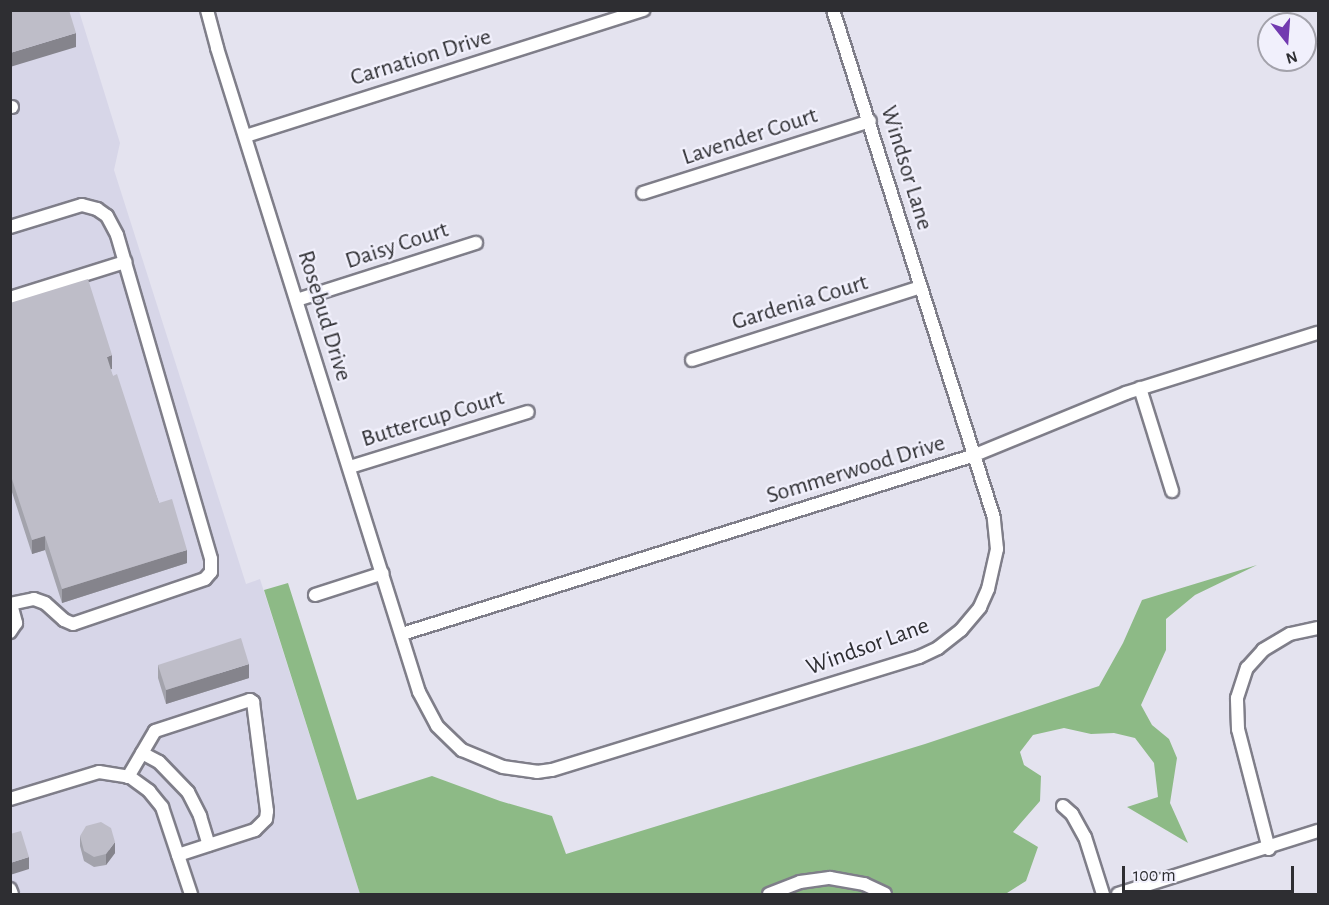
<!DOCTYPE html>
<style>
body{margin:0}
#map{position:relative;width:1329px;height:905px;overflow:hidden;background:#e4e3ef;font-family:"Alegreya Sans",sans-serif}
div>[style]{position:absolute}
[style*='--x']{left:calc(var(--x)*1px);top:calc(var(--y)*1px);width:calc(var(--w)*1px);rotate:calc(var(--a)*1deg)}
.built>*{inset:0;background:#d7d6e8}
.forest>*{inset:0;background:#8dba86}
.roads{filter:drop-shadow(2px 0 #7f7e89) drop-shadow(-2px 0 #7f7e89) drop-shadow(0 2px #7f7e89) drop-shadow(0 -2px #7f7e89)}
.minor>*{height:12px;margin:-6px;padding:0 6px;transform-origin:6px;border-radius:6px;background:#fff}
.wall>*{inset:0;background:#a3a3ac}
.shaded-wall>*{inset:0;background:#85848c}
.building>*{inset:0;background:#bebdc8}
span{translate:-50% -50%;white-space:nowrap;text-align:center;line-height:1.15;-webkit-text-stroke:4.5px #f1f0fc;paint-order:stroke}
.street-label{font-size:24px;color:#2e2e32}
.frame{position:absolute;inset:0;border:12px solid #2e2e32;pointer-events:none}
.north{position:absolute;left:1257px;top:12px;width:60px;height:60px;box-sizing:border-box;background:#f1f0fc;border:2px solid #a3a2ab;border-radius:50%;rotate:163deg;font-size:16px;font-weight:700;line-height:24px;text-align:center;color:#2e2e32}
.north::after{content:'';display:block;margin:auto;width:21px;height:27px;background:#723ab0;clip-path:polygon(50% 0,100% 100%,50% 72%,0 100%)}
.scale{position:absolute;left:1122px;top:866px;width:172px;height:27px;box-sizing:border-box;border:3px solid #2e2e32;border-top:0;padding-left:8px;font-size:18px;line-height:21px;white-space:nowrap;color:#2e2e32;-webkit-text-stroke:4px #f1f0fc;paint-order:stroke}
</style>
<div id="map">
<div class="built">
<div style="clip-path:polygon(10px 11px,79px 11px,120px 143px,114px 170px,246px 584px,260px 579px,360px 894px,11px 894px)"></div>
</div>
<div class="forest">
<div style="clip-path:polygon(1257px 565px,1195px 595px,1166px 619px,1166px 650px,1141px 705px,1152px 725px,1169px 739px,1177px 758px,1170px 803px,1188px 843px,1127px 807px,1158px 797px,1154px 763px,1135px 738px,1114px 733px,1091px 734px,1064px 728px,1033px 735px,1020px 752px,1024px 765px,1041px 776px,1040px 801px,1013px 832px,1038px 847px,1026px 881px,1007px 893px,1009px 894px,360px 894px,264px 590px,288px 583px,357px 800px,432px 776px,500px 801px,552px 816px,566px 854px,925px 744px,1099px 686px,1123px 643px,1142px 600px)"></div>
</div>
<div class="roads">
<div class="minor">
<div style="--x:207;--y:10;--w:39;--a:75"></div>
<div style="--x:217;--y:48;--w:675;--a:72.59"></div>
<div style="--x:419;--y:692;--w:38;--a:62"></div>
<div style="--x:437;--y:726;--w:35;--a:44"></div>
<div style="--x:462;--y:750;--w:44;--a:22.5"></div>
<div style="--x:503;--y:767;--w:34;--a:8"></div>
<div style="--x:537;--y:772;--w:15;--a:-8"></div>
<div style="--x:552;--y:770;--w:384;--a:-17.1"></div>
<div style="--x:919;--y:657;--w:21;--a:-25"></div>
<div style="--x:938;--y:648;--w:29;--a:-38"></div>
<div style="--x:961;--y:630;--w:30;--a:-50"></div>
<div style="--x:980;--y:607;--w:20;--a:-66"></div>
<div style="--x:988;--y:589;--w:41;--a:-77.3"></div>
<div style="--x:997;--y:549;--w:31;--a:-96"></div>
<div style="--x:994;--y:518;--w:533;--a:-107.58"></div>
<div style="--x:10;--y:107;--w:2;--a:0"></div>
<div style="--x:246;--y:136;--w:417;--a:-17.6"></div>
<div style="--x:643;--y:193;--w:238;--a:-17.6"></div>
<div style="--x:10;--y:227;--w:75;--a:-17"></div>
<div style="--x:82;--y:205;--w:16;--a:15"></div>
<div style="--x:97;--y:209;--w:12;--a:35"></div>
<div style="--x:107;--y:216;--w:21;--a:62"></div>
<div style="--x:117;--y:235;--w:337;--a:73.8"></div>
<div style="--x:211;--y:559;--w:13;--a:90"></div>
<div style="--x:211;--y:572;--w:9;--a:131"></div>
<div style="--x:205;--y:579;--w:139;--a:161.2"></div>
<div style="--x:73;--y:624;--w:10;--a:-156"></div>
<div style="--x:64;--y:620;--w:25;--a:-138"></div>
<div style="--x:45;--y:603;--w:12;--a:-160"></div>
<div style="--x:34;--y:599;--w:24;--a:168"></div>
<div style="--x:11;--y:604;--w:20;--a:75"></div>
<div style="--x:16;--y:623;--w:11;--a:124"></div>
<div style="--x:10;--y:298;--w:121;--a:-17.4"></div>
<div style="--x:297;--y:300;--w:188;--a:-17.7"></div>
<div style="--x:692;--y:360;--w:240;--a:-17.7"></div>
<div style="--x:1140;--y:388;--w:108;--a:72.7"></div>
<div style="--x:350;--y:467;--w:186;--a:-17.2"></div>
<div style="--x:315;--y:595;--w:71;--a:-17.9"></div>
<div style="--x:402;--y:634;--w:600;--a:-17.35"></div>
<div style="--x:975;--y:455;--w:163;--a:-22.3"></div>
<div style="--x:1126;--y:393;--w:201;--a:-17.4"></div>
<div style="--x:142;--y:753;--w:19;--a:28"></div>
<div style="--x:159;--y:762;--w:42;--a:46"></div>
<div style="--x:188;--y:792;--w:27;--a:63"></div>
<div style="--x:200;--y:816;--w:30;--a:73"></div>
<div style="--x:128;--y:777;--w:53;--a:-59.6"></div>
<div style="--x:155;--y:731;--w:100;--a:-18.1"></div>
<div style="--x:250;--y:700;--w:4;--a:34"></div>
<div style="--x:253;--y:702;--w:110;--a:82.7"></div>
<div style="--x:267;--y:811;--w:8;--a:97"></div>
<div style="--x:266;--y:819;--w:16;--a:135"></div>
<div style="--x:255;--y:830;--w:81;--a:162"></div>
<div style="--x:10;--y:799;--w:93;--a:-16.9"></div>
<div style="--x:99;--y:772;--w:31;--a:9"></div>
<div style="--x:130;--y:777;--w:24;--a:36"></div>
<div style="--x:149;--y:791;--w:21;--a:51"></div>
<div style="--x:162;--y:807;--w:92;--a:71.6"></div>
<div style="--x:1063;--y:806;--w:12;--a:42"></div>
<div style="--x:1072;--y:814;--w:26;--a:61"></div>
<div style="--x:1085;--y:837;--w:60;--a:72.5"></div>
<div style="--x:1269;--y:849;--w:124;--a:-104.5"></div>
<div style="--x:1238;--y:729;--w:31;--a:-92"></div>
<div style="--x:1237;--y:698;--w:32;--a:-72"></div>
<div style="--x:1247;--y:668;--w:24;--a:-48"></div>
<div style="--x:1263;--y:650;--w:31;--a:-31"></div>
<div style="--x:1290;--y:634;--w:29;--a:-12"></div>
<div style="--x:10;--y:889;--w:5;--a:68"></div>
<div style="--x:769;--y:894;--w:33;--a:-21"></div>
<div style="--x:800;--y:882;--w:30;--a:-8"></div>
<div style="--x:830;--y:878;--w:35;--a:10"></div>
<div style="--x:864;--y:884;--w:23;--a:25"></div>
<div style="--x:1118;--y:894;--w:210;--a:-17.5"></div>
</div>
</div>
<div class="wall">
<div style="clip-path:polygon(10px 303px,112px 369px,110px 369px,159px 503px,187px 563px,62px 603px,45px 550px,32px 554px,10px 486px)"></div>
<div style="clip-path:polygon(158px 665px,249px 678px,166px 704px,158px 678px)"></div>
<div style="clip-path:polygon(80px 836px,115px 853px,106px 865px,94px 867px,84px 861px,80px 846px)"></div>
</div>
<div class="shaded-wall">
<div style="clip-path:polygon(76px 33px,76px 47px,10px 67px,10px 53px)"></div>
<div style="clip-path:polygon(112px 355px,112px 369px,107px 370px,107px 357px)"></div>
<div style="clip-path:polygon(45px 536px,45px 550px,32px 554px,32px 540px)"></div>
<div style="clip-path:polygon(187px 550px,187px 563px,62px 603px,62px 589px)"></div>
<div style="clip-path:polygon(249px 664px,249px 678px,166px 704px,166px 690px)"></div>
<div style="clip-path:polygon(115px 842px,115px 853px,106px 865px,106px 854px)"></div>
<div style="clip-path:polygon(29px 857px,29px 869px,10px 875px,10px 863px)"></div>
</div>
<div class="building">
<div style="clip-path:polygon(10px 10px,69px 10px,76px 33px,10px 53px)"></div>
<div style="clip-path:polygon(88px 279px,112px 355px,107px 357px,113px 376px,117px 374px,159px 503px,172px 499px,187px 550px,62px 589px,45px 536px,32px 540px,10px 473px,10px 303px)"></div>
<div style="clip-path:polygon(241px 638px,249px 664px,166px 690px,158px 665px)"></div>
<div style="clip-path:polygon(101px 822px,111px 828px,115px 842px,106px 854px,94px 857px,84px 851px,80px 836px,86px 826px)"></div>
<div style="clip-path:polygon(21px 831px,29px 857px,10px 863px,10px 834px)"></div>
</div>
<div class="street-label">
<span style="left:421px;top:58px;rotate:-17deg">Carnation Drive</span>
<span style="left:750px;top:137px;rotate:-18deg">Lavender Court</span>
<span style="left:906px;top:168px;rotate:73deg">Windsor Lane</span>
<span style="left:397px;top:246px;rotate:-18deg">Daisy Court</span>
<span style="left:800px;top:303px;rotate:-17deg">Gardenia Court</span>
<span style="left:324px;top:316px;rotate:73deg">Rosebud Drive</span>
<span style="left:433px;top:419px;rotate:-17deg">Buttercup Court</span>
<span style="left:856px;top:470px;rotate:-17deg">Sommerwood Drive</span>
<span style="left:868px;top:647px;rotate:-20deg">Windsor Lane</span>
</div>
<div class="frame"></div>
<div class="north">N</div>
<div class="scale">100 m</div>
</div>
